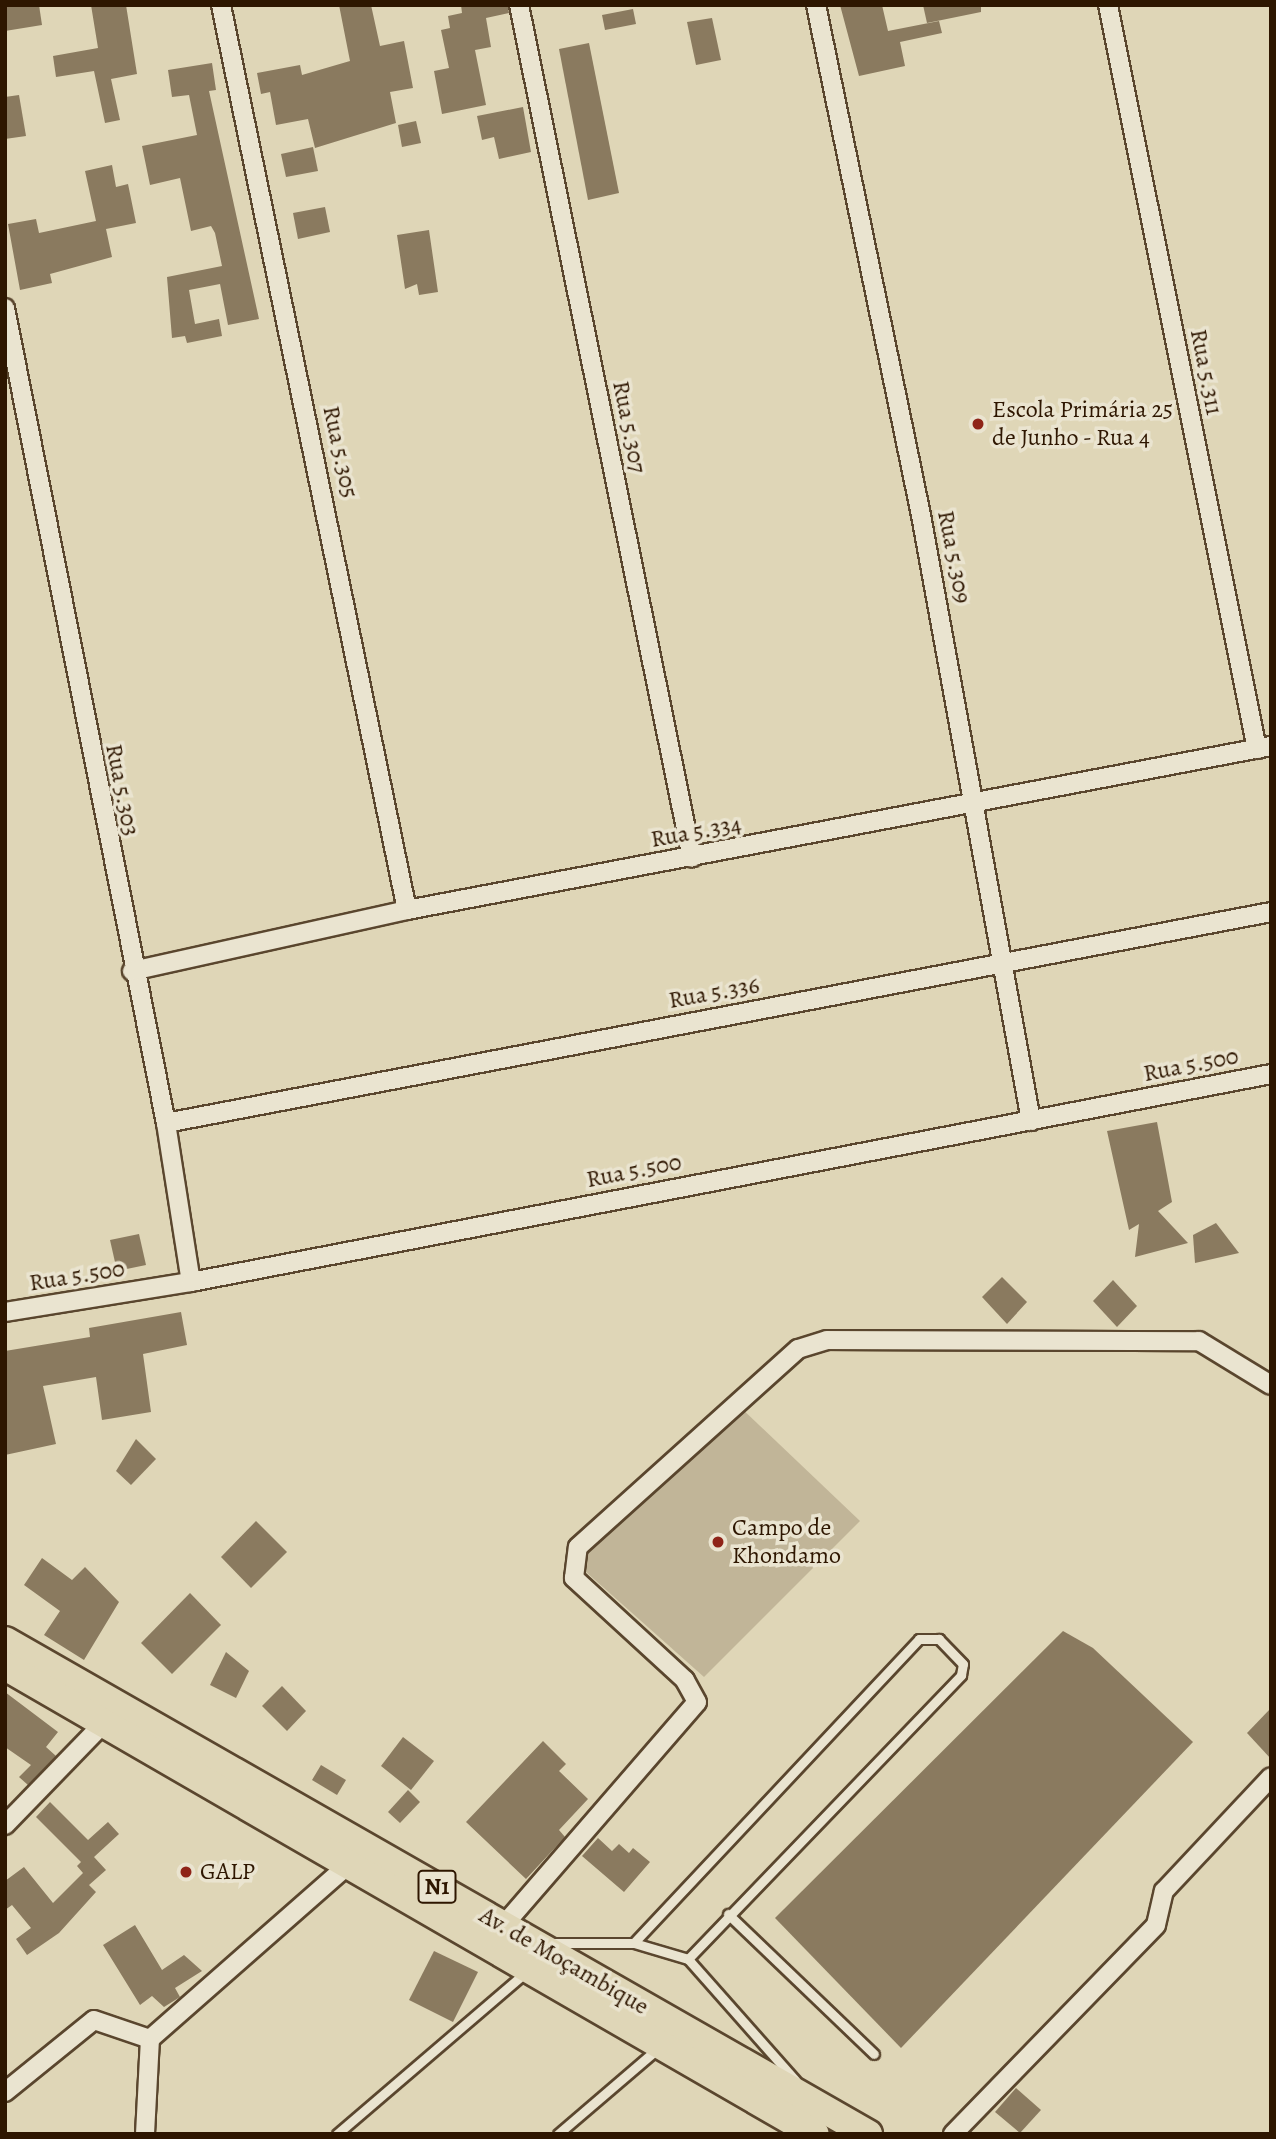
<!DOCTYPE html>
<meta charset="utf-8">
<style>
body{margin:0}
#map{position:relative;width:1276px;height:2139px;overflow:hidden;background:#dfd6b7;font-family:Alegreya,serif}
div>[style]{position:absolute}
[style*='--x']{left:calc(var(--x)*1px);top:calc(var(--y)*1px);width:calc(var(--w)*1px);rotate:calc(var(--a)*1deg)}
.green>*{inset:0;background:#c1b598}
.building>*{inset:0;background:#8a7a5f}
.roads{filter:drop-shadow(2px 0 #5a462e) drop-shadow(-2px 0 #5a462e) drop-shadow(0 2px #5a462e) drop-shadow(0 -2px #5a462e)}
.service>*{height:9px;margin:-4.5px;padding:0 4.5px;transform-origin:4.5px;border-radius:4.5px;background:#eae4d0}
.minor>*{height:18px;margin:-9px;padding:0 9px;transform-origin:9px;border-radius:9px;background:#eae4d0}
.trunk>*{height:28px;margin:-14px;padding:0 14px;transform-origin:14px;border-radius:14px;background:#dfd6b7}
.dots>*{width:19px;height:19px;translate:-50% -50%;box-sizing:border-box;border:4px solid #eae4d0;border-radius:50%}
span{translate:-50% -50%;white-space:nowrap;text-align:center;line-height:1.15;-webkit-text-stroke:7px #eae4d0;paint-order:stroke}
.shield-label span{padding:2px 5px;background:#eae4d0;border:2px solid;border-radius:5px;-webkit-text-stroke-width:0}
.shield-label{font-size:23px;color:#2e1600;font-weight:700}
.street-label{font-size:24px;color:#2e1600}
.poi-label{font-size:24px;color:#2e1600}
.left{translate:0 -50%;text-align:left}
.frame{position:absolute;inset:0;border:7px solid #2e1600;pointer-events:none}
</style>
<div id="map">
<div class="green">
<div style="clip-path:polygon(738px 1405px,860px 1521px,704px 1677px,577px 1564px)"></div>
</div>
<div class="building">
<div style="clip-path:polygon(5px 5px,39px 5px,42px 25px,5px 31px)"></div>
<div style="clip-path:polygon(91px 5px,126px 5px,137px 74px,111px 79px,120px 120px,105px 123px,94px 71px,56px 77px,53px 56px,98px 48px)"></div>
<div style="clip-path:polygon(339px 5px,371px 5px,380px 46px,404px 41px,413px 88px,390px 92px,396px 123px,315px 148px,308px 119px,276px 125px,270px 92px,261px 94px,257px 73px,300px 65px,302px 75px,350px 61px)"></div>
<div style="clip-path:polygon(461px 5px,508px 5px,509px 13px,486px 18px,491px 47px,475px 50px,486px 105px,442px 114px,434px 71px,449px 68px,441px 30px,450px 28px,448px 16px,462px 13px)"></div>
<div style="clip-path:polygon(840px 5px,882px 5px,888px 31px,939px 21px,942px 33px,900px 42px,905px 66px,859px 76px)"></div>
<div style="clip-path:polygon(923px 5px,981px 5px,981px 12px,927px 23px)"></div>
<div style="clip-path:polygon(633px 9px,636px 24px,605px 30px,602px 15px)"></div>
<div style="clip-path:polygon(712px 18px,721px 60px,696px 65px,687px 22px)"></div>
<div style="clip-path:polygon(589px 43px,619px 193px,588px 200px,559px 49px)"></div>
<div style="clip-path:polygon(212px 63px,216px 90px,209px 91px,259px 319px,228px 325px,220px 284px,189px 290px,195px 324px,219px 319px,222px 336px,187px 343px,185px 336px,172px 338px,167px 277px,222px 266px,215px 233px,211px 226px,191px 231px,180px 178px,150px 185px,142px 146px,197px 135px,189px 95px,172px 97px,168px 70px)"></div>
<div style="clip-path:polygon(19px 95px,26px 136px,5px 139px,5px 97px)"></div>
<div style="clip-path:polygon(523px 107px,531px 152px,499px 159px,494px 137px,482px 140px,477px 116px)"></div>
<div style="clip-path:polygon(416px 121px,421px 143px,402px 147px,398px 125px)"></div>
<div style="clip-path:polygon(313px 147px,318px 171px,286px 177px,281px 154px)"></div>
<div style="clip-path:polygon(112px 165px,116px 187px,128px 184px,136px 223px,106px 229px,112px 257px,50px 274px,52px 283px,20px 290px,8px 224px,36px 219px,39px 233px,96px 221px,85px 171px)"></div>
<div style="clip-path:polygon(325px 207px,330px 232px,298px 239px,293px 213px)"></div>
<div style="clip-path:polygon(429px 230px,438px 292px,419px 295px,417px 284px,405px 289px,397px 235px)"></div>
<div style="clip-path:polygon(1157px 1122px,1172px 1202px,1158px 1211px,1188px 1243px,1135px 1257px,1139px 1224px,1129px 1230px,1107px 1131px)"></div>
<div style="clip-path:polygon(1216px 1223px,1239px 1253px,1195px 1263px,1193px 1235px)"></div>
<div style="clip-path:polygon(139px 1234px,146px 1265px,117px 1271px,110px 1240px)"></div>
<div style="clip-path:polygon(1002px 1277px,1027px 1302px,1007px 1324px,982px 1297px)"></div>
<div style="clip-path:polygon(1113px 1280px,1137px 1306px,1117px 1327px,1093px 1301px)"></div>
<div style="clip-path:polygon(181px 1312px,187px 1345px,143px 1354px,151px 1412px,102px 1420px,96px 1377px,43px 1386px,56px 1444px,5px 1455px,5px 1351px,90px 1337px,89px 1328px)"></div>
<div style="clip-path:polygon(136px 1439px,156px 1459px,131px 1485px,116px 1471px)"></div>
<div style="clip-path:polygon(256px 1521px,287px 1552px,251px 1588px,221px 1557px)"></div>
<div style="clip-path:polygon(42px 1558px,72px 1580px,85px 1567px,119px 1602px,84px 1660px,44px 1635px,60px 1611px,24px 1585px)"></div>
<div style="clip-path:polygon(190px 1593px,221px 1625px,172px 1674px,141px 1643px)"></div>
<div style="clip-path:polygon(1063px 1631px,1093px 1648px,1193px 1742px,901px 2048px,775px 1918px)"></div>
<div style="clip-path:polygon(226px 1652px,249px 1671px,236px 1698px,210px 1685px)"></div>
<div style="clip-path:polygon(282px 1686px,306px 1711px,287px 1731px,262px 1706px)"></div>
<div style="clip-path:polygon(5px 1692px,58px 1732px,46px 1747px,56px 1756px,28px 1785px,19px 1777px,31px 1765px,5px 1747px)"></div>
<div style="clip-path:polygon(1271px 1708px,1271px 1759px,1247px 1733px)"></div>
<div style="clip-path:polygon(403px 1737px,434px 1761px,411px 1790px,381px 1766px)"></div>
<div style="clip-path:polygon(543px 1741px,566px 1764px,559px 1771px,588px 1799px,559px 1830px,565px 1837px,526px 1879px,466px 1822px)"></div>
<div style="clip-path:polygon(321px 1765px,346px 1780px,337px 1795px,312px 1780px)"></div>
<div style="clip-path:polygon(408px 1790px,420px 1802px,400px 1823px,388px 1812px)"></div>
<div style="clip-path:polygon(50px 1802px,88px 1840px,108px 1822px,119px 1834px,94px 1857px,106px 1870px,89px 1885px,96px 1892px,59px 1933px,27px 1955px,16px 1939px,31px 1928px,12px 1905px,5px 1910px,5px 1881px,24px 1867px,53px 1903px,83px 1873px,77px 1866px,81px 1862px,36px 1817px)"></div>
<div style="clip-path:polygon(598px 1838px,612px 1851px,619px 1844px,629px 1853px,633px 1848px,650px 1862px,624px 1892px,582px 1856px)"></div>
<div style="clip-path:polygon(135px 1925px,162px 1970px,184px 1955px,202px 1971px,175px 1988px,180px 1997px,164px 2007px,152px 1996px,140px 2005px,103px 1945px)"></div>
<div style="clip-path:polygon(434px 1951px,478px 1972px,453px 2022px,409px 2000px)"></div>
<div style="clip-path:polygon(1016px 2088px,1041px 2110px,1020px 2133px,995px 2112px)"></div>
</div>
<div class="roads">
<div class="service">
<div style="--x:728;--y:1914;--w:202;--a:43.8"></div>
<div style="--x:552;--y:1943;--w:82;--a:0"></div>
<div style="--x:634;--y:1943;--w:56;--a:16.5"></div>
<div style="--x:688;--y:1959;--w:394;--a:-46.1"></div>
<div style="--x:961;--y:1675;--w:11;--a:-80"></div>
<div style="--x:963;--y:1664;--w:35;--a:-134"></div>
<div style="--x:939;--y:1639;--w:20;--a:180"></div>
<div style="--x:919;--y:1639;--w:417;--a:133.2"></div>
<div style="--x:688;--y:1959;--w:162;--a:48.5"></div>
<div style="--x:337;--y:2134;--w:250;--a:-40.6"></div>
<div style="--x:558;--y:2134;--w:130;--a:-40.6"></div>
</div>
<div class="minor">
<div style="--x:221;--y:5;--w:924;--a:78.39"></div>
<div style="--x:519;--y:5;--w:870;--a:78.54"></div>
<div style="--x:816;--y:5;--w:521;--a:78.37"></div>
<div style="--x:921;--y:515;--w:616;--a:79.71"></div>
<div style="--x:1108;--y:5;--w:759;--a:78.68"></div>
<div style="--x:5;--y:308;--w:831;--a:78.83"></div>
<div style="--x:166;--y:1123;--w:161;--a:81.1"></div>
<div style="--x:132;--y:971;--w:282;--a:-12.5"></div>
<div style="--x:407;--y:910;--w:879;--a:-10.75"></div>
<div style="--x:166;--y:1123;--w:1125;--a:-10.81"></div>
<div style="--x:5;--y:1312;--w:188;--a:-9.2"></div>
<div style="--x:191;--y:1282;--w:1100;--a:-10.9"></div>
<div style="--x:5;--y:1825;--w:141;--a:-45.9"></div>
<div style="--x:503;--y:1926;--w:296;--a:-49.1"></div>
<div style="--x:697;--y:1702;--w:25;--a:-119"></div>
<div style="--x:685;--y:1680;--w:151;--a:-137.4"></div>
<div style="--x:574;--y:1578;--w:31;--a:-83"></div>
<div style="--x:578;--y:1547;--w:296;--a:-42"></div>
<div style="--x:798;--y:1349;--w:30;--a:-17"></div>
<div style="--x:827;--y:1340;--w:372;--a:0.2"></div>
<div style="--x:1199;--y:1341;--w:84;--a:31.4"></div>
<div style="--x:5;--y:2092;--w:114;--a:-39"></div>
<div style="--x:94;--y:2020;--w:59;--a:18.7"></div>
<div style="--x:145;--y:2134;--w:95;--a:-87"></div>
<div style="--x:150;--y:2039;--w:265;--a:-41.3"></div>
<div style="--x:953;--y:2134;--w:291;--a:-45.8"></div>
<div style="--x:1156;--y:1925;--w:35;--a:-77"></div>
<div style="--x:1164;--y:1891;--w:156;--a:-46.8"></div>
</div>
<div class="trunk">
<div style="--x:5;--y:1641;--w:994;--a:29.74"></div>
<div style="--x:5;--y:1666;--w:935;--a:30.02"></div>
</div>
</div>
<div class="dots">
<div style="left:978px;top:424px;background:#8f2418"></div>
<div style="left:718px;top:1542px;background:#8f2418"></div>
<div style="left:186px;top:1872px;background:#8f2418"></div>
</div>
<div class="shield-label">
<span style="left:437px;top:1887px">N1</span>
</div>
<div class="street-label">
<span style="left:1206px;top:372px;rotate:79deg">Rua 5.311</span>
<span style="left:629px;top:427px;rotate:79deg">Rua 5.307</span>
<span style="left:340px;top:452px;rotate:78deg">Rua 5.305</span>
<span style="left:954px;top:557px;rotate:79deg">Rua 5.309</span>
<span style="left:122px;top:790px;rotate:79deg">Rua 5.303</span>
<span style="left:696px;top:832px;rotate:-10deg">Rua 5.334</span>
<span style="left:714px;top:993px;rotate:-10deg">Rua 5.336</span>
<span style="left:1191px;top:1065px;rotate:-11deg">Rua 5.500</span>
<span style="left:634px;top:1171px;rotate:-11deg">Rua 5.500</span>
<span style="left:77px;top:1276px;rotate:-9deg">Rua 5.500</span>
<span style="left:564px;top:1961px;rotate:30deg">Av. de Moçambique</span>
</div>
<div class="poi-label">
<span class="left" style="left:992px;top:424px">Escola Primária 25<br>de Junho - Rua 4</span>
<span class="left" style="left:732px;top:1542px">Campo de<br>Khondamo</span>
<span class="left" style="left:200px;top:1872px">GALP</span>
</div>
<div class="frame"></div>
</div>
